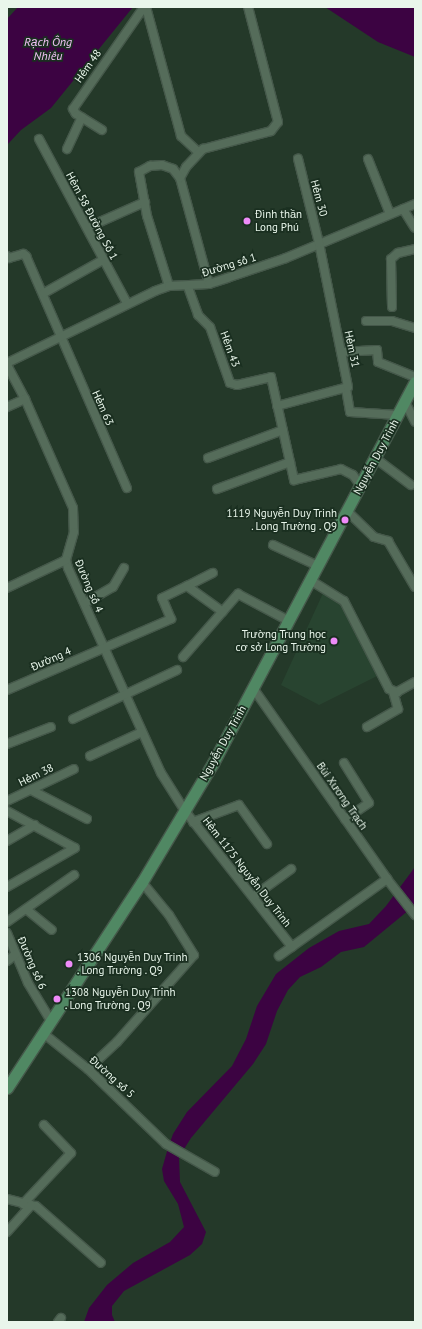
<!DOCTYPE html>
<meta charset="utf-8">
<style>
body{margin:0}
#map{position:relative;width:422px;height:1329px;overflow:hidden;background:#243929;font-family:"PT Sans",sans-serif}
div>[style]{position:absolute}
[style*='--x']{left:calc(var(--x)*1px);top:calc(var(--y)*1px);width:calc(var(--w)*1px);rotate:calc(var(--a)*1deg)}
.built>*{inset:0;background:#284430}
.water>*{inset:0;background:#3c0342}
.roads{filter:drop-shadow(1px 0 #45584a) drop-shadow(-1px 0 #45584a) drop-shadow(0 1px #45584a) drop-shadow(0 -1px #45584a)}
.minor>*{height:8px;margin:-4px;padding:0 4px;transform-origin:4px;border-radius:4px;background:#556c5a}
.secondary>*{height:11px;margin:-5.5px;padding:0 5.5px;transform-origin:5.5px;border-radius:5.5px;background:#508863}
.dots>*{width:11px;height:11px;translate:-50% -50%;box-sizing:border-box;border:2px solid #1a2f20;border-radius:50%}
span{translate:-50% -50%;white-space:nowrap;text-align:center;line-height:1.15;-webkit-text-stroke:3.5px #1a2f20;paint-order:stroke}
.street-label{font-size:11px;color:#e9f6eb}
.poi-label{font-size:11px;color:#e9f6eb}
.left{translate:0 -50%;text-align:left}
.right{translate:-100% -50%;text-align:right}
.water-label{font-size:12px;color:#f3c3f7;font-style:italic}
.frame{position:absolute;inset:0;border:8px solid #e9f6eb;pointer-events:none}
</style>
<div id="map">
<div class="built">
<div style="clip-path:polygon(324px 591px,346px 604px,383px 673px,319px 705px,281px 685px)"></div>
</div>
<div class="water">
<div style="clip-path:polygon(18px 7px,133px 7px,51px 108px,21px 130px,7px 145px,7px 19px)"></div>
<div style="clip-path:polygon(325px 7px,415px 7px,415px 57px,378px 42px)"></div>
<div style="clip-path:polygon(415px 867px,415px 905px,364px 947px,341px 952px,321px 967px,300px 977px,288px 990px,277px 1011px,266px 1044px,253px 1064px,191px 1138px,179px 1157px,180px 1182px,206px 1232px,202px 1244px,190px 1255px,124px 1291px,112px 1306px,112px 1315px,115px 1322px,84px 1322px,89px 1308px,107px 1285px,133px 1263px,170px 1242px,184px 1227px,178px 1204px,164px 1181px,162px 1169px,168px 1148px,173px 1134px,187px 1112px,232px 1066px,246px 1039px,257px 1006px,276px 974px,309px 948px,339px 931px,369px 924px,386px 906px)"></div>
</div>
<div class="roads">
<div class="minor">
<div style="--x:146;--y:7;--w:134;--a:74.8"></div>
<div style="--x:181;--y:136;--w:23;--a:43"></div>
<div style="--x:102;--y:130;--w:31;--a:-148"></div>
<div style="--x:76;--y:114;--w:6;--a:-121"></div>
<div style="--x:73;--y:109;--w:124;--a:-55.2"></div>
<div style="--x:39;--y:139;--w:186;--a:61.8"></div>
<div style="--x:67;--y:149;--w:35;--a:-65"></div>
<div style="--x:368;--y:159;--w:59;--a:68.2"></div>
<div style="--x:403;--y:209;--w:22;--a:58"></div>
<div style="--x:93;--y:225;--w:57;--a:-23.9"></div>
<div style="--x:7;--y:256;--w:3;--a:45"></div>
<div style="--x:9;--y:258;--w:15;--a:-16"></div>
<div style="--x:23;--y:254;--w:4;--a:34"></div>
<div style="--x:26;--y:256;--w:253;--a:66.5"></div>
<div style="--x:209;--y:284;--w:110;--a:-105.3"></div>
<div style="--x:180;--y:178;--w:13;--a:-61"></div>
<div style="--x:186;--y:167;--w:25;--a:-47"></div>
<div style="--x:203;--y:149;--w:70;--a:-14.8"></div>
<div style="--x:271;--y:131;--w:11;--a:-52"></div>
<div style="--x:278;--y:122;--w:119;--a:-104.6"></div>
<div style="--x:169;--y:286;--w:73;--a:-107.4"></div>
<div style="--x:147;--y:216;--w:45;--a:-100.3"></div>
<div style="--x:139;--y:172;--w:13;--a:-29"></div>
<div style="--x:150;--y:166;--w:12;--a:-5"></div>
<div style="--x:162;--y:165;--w:12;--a:20"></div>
<div style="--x:173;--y:169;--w:11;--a:52"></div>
<div style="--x:188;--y:287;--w:30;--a:70"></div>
<div style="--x:198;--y:315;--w:17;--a:45"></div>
<div style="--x:210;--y:327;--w:59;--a:70.3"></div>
<div style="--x:230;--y:383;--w:7;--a:16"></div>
<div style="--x:237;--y:385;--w:35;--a:-13"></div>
<div style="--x:271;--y:377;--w:106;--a:77.4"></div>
<div style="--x:294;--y:480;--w:48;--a:-13.2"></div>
<div style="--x:341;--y:469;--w:13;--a:27"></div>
<div style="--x:353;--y:475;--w:12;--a:55"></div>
<div style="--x:44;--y:293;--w:68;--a:-29.2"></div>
<div style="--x:392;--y:307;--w:48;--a:-91.2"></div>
<div style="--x:391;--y:259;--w:9;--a:-41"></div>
<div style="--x:398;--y:253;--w:17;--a:-13"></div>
<div style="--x:366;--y:321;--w:26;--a:0"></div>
<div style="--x:392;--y:321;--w:24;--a:17"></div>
<div style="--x:341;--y:352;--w:36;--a:-3"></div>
<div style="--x:377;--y:350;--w:12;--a:85"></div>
<div style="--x:378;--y:362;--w:40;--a:22"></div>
<div style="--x:7;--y:363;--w:165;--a:-25.9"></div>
<div style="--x:155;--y:291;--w:15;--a:-20"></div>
<div style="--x:169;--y:286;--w:40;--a:-2.9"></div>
<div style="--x:209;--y:284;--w:19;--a:-18"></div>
<div style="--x:227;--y:278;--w:62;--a:-18.7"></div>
<div style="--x:286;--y:258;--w:140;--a:-22.7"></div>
<div style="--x:7;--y:365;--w:38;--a:62"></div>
<div style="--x:25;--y:399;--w:119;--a:66.2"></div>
<div style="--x:73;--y:508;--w:24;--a:88"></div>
<div style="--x:74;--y:532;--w:29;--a:106"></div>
<div style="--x:66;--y:560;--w:8;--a:76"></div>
<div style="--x:68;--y:568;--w:225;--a:65.6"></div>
<div style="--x:161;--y:773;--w:45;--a:57.7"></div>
<div style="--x:185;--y:811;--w:173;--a:51.8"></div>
<div style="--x:346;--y:389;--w:23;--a:80"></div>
<div style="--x:350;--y:412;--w:48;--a:3.6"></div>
<div style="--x:405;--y:402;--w:22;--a:63"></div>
<div style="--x:277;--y:406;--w:73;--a:-15"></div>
<div style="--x:348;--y:387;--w:147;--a:-101.4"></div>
<div style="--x:319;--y:243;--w:87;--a:-104"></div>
<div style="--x:7;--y:407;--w:20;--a:-24"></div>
<div style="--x:208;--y:458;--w:80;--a:-20.5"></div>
<div style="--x:375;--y:458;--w:45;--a:36.9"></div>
<div style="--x:217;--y:489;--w:78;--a:-20.3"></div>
<div style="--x:347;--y:511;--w:37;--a:44"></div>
<div style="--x:374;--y:537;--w:15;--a:16"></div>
<div style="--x:388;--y:541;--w:53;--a:59.6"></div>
<div style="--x:273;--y:545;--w:50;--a:25"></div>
<div style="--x:310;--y:580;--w:40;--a:32"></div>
<div style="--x:344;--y:601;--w:99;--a:62.9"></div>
<div style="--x:389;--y:689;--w:9;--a:21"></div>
<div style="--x:397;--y:692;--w:21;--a:-29"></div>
<div style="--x:187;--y:586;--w:29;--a:-27"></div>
<div style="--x:7;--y:588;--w:65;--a:-25.4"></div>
<div style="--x:85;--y:603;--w:32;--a:-30"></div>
<div style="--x:113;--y:587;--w:22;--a:-60"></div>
<div style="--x:183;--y:657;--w:84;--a:-48.9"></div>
<div style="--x:238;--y:594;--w:58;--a:27.9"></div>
<div style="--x:253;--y:688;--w:233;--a:54.9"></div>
<div style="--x:387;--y:879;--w:46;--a:52.1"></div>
<div style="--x:7;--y:690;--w:179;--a:-23.4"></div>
<div style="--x:171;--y:619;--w:23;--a:-113"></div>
<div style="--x:162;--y:598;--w:28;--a:-26"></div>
<div style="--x:187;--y:586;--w:44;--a:35.8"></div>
<div style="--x:73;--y:719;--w:115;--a:-25.2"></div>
<div style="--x:367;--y:727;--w:36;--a:-30"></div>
<div style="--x:398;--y:709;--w:18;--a:-106"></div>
<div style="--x:7;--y:744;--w:47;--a:-21.1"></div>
<div style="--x:90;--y:756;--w:57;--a:-24.8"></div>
<div style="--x:344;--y:763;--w:47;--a:58"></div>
<div style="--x:369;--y:803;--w:29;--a:146"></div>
<div style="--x:31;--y:790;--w:63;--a:27.4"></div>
<div style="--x:7;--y:801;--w:74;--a:-25.5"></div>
<div style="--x:7;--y:811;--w:77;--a:28.6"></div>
<div style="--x:75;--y:848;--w:78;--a:150.2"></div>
<div style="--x:193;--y:822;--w:49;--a:-20.3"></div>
<div style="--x:239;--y:805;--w:48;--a:54.3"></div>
<div style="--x:7;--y:841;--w:32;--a:-30"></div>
<div style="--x:254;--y:896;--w:46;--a:-36.1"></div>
<div style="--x:26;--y:909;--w:33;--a:39"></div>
<div style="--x:7;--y:922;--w:82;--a:-35"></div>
<div style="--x:7;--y:933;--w:54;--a:67.2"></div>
<div style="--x:28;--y:983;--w:44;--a:58.8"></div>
<div style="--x:279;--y:956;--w:133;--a:-35.5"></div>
<div style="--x:7;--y:961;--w:11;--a:-38"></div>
<div style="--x:43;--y:1033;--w:58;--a:38.7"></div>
<div style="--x:88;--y:1069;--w:108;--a:43.9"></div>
<div style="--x:166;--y:1144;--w:56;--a:29.7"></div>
<div style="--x:88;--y:1069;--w:40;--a:-43"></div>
<div style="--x:117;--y:1042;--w:116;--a:-48.5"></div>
<div style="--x:194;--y:955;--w:47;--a:-122"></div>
<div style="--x:169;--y:915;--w:43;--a:-129.3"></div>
<div style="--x:7;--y:1199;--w:30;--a:14"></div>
<div style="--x:36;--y:1206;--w:86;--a:41.2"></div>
<div style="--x:23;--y:1204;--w:70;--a:-46.7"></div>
<div style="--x:71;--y:1153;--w:39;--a:-134"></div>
<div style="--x:7;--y:1232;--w:36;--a:-48"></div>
<div style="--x:58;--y:1322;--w:5;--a:-53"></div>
</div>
<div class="secondary">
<div style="--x:7;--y:1088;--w:246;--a:-56.8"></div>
<div style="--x:142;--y:882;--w:139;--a:-59.2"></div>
<div style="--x:213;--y:763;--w:431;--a:-62.1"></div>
</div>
</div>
<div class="dots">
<div style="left:247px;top:221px;background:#ee8bf8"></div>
<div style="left:345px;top:520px;background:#ee8bf8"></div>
<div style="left:334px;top:641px;background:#ee8bf8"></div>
<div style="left:69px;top:964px;background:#ee8bf8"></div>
<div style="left:57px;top:999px;background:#ee8bf8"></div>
</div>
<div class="street-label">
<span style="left:88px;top:66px;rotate:-55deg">Hẻm 48</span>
<span style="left:319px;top:198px;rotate:75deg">Hẻm 30</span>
<span style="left:92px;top:216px;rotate:62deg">Hẻm 58 Đường Số 1</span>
<span style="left:229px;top:265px;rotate:-17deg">Đường số 1</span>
<span style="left:230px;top:349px;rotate:70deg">Hẻm 43</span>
<span style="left:352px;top:349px;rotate:78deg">Hẻm 31</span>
<span style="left:103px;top:408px;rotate:66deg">Hẻm 63</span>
<span style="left:376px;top:457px;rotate:-62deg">Nguyễn Duy Trinh</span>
<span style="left:89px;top:586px;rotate:67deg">Đường số 4</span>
<span style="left:51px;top:659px;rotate:-24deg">Đường 4</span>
<span style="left:223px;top:743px;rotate:-61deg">Nguyễn Duy Trinh</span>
<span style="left:36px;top:775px;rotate:-26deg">Hẻm 38</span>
<span style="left:342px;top:796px;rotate:55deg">Bùi Xương Trạch</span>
<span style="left:247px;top:872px;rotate:52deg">Hẻm 1175 Nguyễn Duy Trinh</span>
<span style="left:32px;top:963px;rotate:66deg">Đường số 6</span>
<span style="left:112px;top:1077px;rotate:42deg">Đường số 5</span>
</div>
<div class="poi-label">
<span class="left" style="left:255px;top:221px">Đình thần<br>Long Phú</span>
<span class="right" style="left:337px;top:520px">1119 Nguyễn Duy Trinh<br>. Long Trường . Q9</span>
<span class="right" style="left:326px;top:641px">Trường Trung học<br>cơ sở Long Trường</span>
<span class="left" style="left:77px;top:964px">1306 Nguyễn Duy Trinh<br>. Long Trường . Q9</span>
<span class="left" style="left:65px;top:999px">1308 Nguyễn Duy Trinh<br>. Long Trường . Q9</span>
</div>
<div class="water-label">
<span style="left:48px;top:49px">Rạch Ông<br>Nhiêu</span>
</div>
<div class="frame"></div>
</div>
